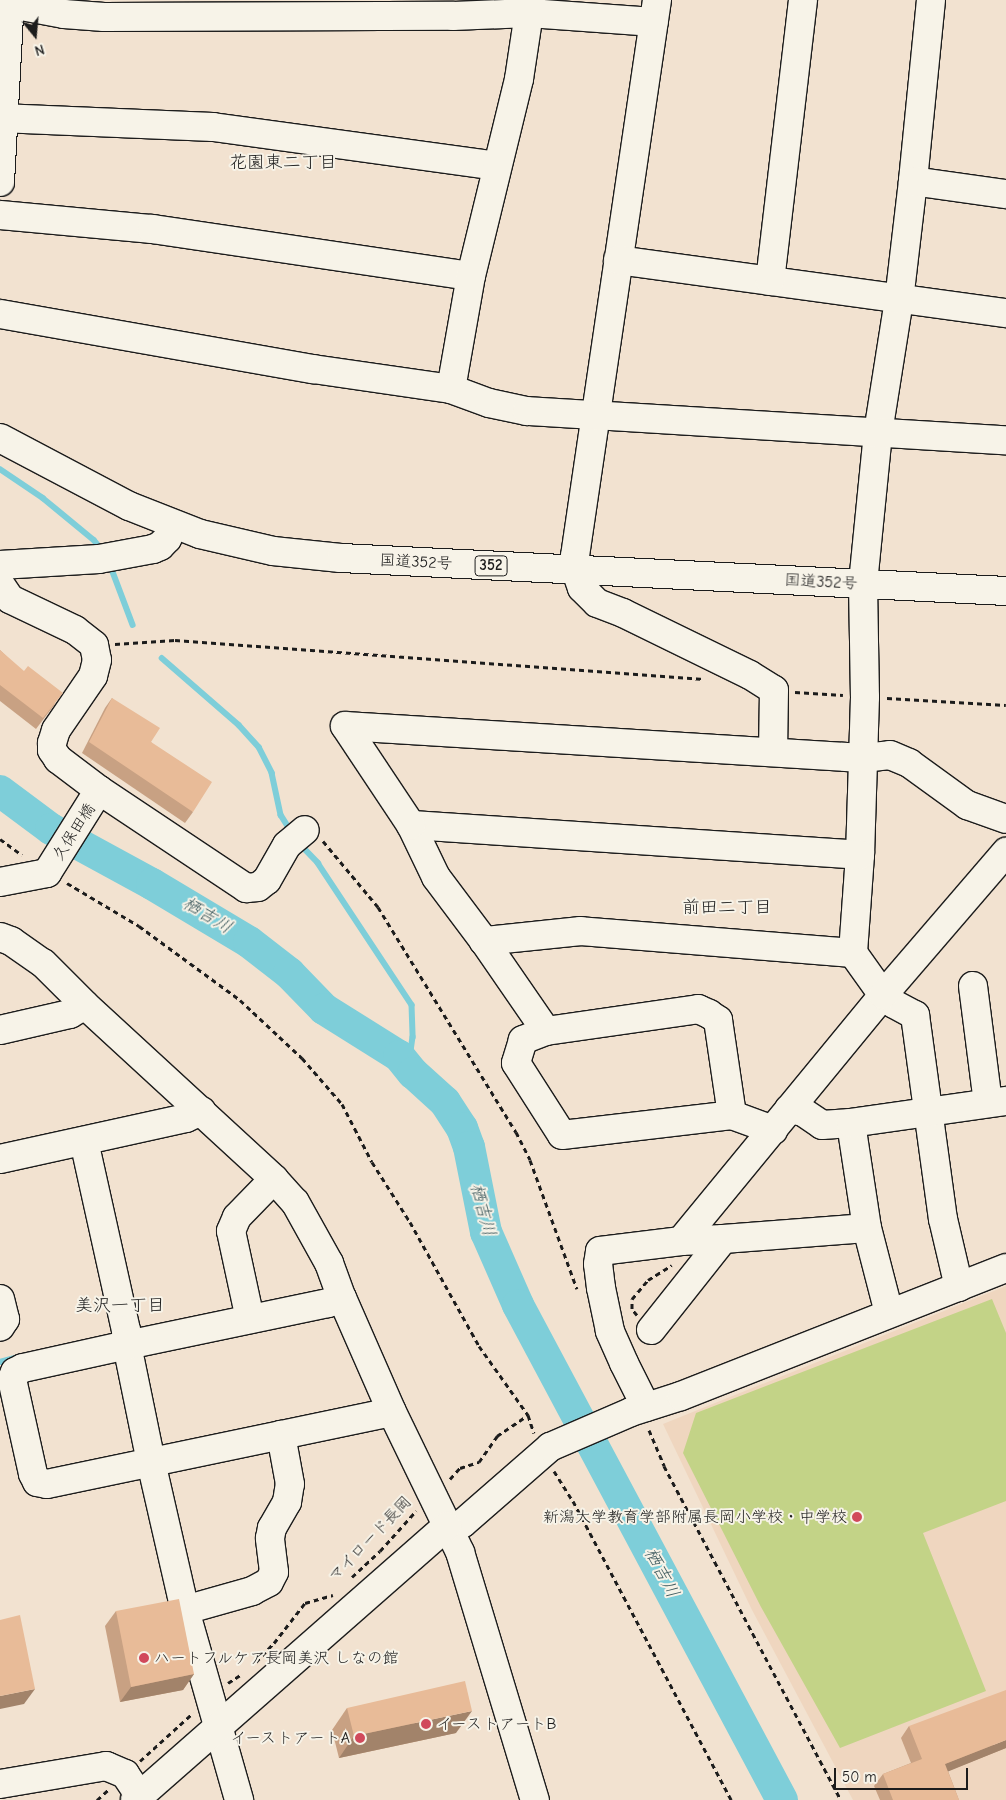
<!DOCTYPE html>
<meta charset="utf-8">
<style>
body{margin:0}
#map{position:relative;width:1006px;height:1800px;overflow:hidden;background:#f2e2d0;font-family:"Comic Neue","Klee One",sans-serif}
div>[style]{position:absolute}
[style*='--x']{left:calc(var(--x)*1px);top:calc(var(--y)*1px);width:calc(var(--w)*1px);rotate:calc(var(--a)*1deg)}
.built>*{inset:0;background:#efd6bf}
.green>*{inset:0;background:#c3d387}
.stream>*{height:5.5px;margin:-2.75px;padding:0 2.75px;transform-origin:2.75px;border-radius:2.75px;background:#7eced9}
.river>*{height:32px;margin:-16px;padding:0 16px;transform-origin:16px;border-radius:16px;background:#7eced9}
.path>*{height:3px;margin-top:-1.5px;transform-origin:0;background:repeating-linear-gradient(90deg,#1c1c1c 0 5px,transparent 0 9px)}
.roads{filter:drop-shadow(1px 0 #1c1c1c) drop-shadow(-1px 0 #1c1c1c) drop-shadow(0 1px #1c1c1c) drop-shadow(0 -1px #1c1c1c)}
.minor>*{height:28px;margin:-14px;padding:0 14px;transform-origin:14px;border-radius:14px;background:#f7f3e8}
.highway>*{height:28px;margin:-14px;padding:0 14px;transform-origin:14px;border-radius:14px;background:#f7f3e8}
.wall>*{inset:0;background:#c8a183}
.shaded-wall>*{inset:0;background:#a2836a}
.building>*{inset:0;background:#e8bb98}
.dots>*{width:14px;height:14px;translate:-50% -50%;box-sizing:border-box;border:2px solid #f7f3e8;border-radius:50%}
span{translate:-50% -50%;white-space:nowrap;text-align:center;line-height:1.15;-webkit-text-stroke:4px #f7f3e8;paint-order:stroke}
.shield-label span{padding:1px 4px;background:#f7f3e8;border:1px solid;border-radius:4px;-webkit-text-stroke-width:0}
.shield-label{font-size:15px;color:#1c1c1c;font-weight:700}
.street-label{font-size:16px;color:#1c1c1c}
.poi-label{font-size:16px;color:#1c1c1c}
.right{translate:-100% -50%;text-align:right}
.left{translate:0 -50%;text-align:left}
.neighbourhood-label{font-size:18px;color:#1c1c1c}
.water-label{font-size:18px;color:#3e5a5e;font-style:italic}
.north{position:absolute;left:10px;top:10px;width:50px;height:50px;-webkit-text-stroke:4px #f7f3e8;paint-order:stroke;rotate:163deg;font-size:14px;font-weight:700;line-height:20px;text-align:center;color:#1c1c1c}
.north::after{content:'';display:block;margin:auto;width:18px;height:22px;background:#1c1c1c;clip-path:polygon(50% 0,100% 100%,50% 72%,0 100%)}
.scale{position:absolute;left:834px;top:1768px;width:134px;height:22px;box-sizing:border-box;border:2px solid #1c1c1c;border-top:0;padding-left:6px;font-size:15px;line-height:18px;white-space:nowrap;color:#1c1c1c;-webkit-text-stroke:4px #f7f3e8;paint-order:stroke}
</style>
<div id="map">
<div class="built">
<div style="clip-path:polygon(1006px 1286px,1006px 1800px,853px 1800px,752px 1610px,663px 1424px)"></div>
</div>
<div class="green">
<div style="clip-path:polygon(992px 1299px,1006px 1333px,1006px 1501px,923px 1533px,986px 1691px,840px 1748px,761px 1607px,683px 1453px,696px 1413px)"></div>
</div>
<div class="stream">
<div style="--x:0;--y:469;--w:52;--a:34"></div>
<div style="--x:43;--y:498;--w:66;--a:39.5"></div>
<div style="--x:94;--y:540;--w:13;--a:51"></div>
<div style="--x:110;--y:564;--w:65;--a:69.3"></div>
<div style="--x:162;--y:658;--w:102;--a:41"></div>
<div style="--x:239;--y:725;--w:30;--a:48"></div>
<div style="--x:259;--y:747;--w:29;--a:63"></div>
<div style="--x:272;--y:773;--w:43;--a:77.9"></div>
<div style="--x:281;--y:815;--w:19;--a:58"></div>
<div style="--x:299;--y:843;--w:28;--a:46"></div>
<div style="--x:318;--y:863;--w:170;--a:56.5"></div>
<div style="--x:412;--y:1005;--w:32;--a:88"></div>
<div style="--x:413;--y:1037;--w:21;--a:98"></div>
<div style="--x:410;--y:1058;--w:15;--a:79"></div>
<div style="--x:0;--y:1362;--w:16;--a:-15"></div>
</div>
<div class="river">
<div style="--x:0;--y:791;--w:64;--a:36.7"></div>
<div style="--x:51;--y:829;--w:115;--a:28.6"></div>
<div style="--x:152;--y:884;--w:113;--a:30.9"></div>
<div style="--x:249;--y:942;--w:51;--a:37.8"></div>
<div style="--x:289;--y:973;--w:50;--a:45.8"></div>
<div style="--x:324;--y:1009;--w:89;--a:32.1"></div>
<div style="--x:399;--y:1056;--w:22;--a:51"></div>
<div style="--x:413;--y:1073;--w:43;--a:42.2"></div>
<div style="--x:445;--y:1102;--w:31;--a:57"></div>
<div style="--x:462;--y:1128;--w:20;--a:70"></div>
<div style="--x:469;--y:1147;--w:87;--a:78.7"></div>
<div style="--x:486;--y:1232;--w:80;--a:66.3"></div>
<div style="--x:518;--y:1305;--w:561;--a:61.93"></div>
</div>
<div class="path">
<div style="--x:115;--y:644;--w:60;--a:-3.8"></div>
<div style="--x:175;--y:640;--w:530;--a:4.22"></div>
<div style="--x:795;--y:692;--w:48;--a:3.6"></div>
<div style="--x:887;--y:698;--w:119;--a:3.4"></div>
<div style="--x:0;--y:839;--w:27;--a:36"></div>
<div style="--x:323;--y:841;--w:86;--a:50.2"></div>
<div style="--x:378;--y:907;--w:264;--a:58.5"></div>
<div style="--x:516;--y:1132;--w:31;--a:63"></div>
<div style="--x:530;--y:1160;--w:137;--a:70"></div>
<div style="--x:67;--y:883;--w:84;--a:30.8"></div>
<div style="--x:139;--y:926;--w:125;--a:36.2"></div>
<div style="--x:240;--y:1000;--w:85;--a:43.1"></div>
<div style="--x:302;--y:1058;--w:61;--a:49"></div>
<div style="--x:342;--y:1104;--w:65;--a:62.7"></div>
<div style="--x:372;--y:1162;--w:71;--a:57.7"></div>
<div style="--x:410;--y:1222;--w:142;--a:60.9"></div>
<div style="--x:479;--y:1346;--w:85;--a:54.6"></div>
<div style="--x:528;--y:1415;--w:19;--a:72"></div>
<div style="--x:637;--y:1315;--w:8;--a:-130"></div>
<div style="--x:632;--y:1309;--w:10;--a:-90"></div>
<div style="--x:632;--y:1299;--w:25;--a:-50"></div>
<div style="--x:648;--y:1280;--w:28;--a:-32"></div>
<div style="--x:649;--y:1430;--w:39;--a:67"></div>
<div style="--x:664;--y:1466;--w:378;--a:62.1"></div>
<div style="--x:554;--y:1471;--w:36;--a:58"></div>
<div style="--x:573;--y:1501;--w:338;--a:62.1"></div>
<div style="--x:450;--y:1479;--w:15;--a:-48"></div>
<div style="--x:460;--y:1468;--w:20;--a:-18"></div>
<div style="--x:479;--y:1462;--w:32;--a:-55"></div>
<div style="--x:497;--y:1436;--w:37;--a:-34"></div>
<div style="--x:352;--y:1577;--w:38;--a:-43"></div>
<div style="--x:380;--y:1551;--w:54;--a:-48"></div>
<div style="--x:256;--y:1662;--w:26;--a:-47"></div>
<div style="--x:274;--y:1643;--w:51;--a:-52.2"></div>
<div style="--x:305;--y:1603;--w:29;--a:-16"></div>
<div style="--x:228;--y:1683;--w:17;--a:-33"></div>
<div style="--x:140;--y:1761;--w:72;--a:-42.2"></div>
<div style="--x:97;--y:1800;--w:15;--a:-42"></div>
</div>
<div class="roads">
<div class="minor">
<div style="--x:657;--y:0;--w:562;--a:98.39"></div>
<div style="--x:575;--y:556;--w:15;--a:86"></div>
<div style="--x:576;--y:571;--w:18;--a:71"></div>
<div style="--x:582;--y:588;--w:21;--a:45"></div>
<div style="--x:597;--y:603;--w:28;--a:21"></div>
<div style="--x:623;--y:613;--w:141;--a:26"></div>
<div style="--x:750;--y:675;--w:28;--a:32"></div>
<div style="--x:774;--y:690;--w:61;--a:90.9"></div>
<div style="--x:931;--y:0;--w:182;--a:95.7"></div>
<div style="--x:913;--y:181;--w:120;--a:96.7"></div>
<div style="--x:899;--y:300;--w:135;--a:99"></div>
<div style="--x:878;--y:433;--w:152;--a:95.7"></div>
<div style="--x:863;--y:584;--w:113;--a:89"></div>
<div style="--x:865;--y:697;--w:158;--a:91.8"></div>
<div style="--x:860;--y:855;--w:98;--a:94.1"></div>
<div style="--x:853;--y:953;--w:52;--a:54.5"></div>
<div style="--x:883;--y:995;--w:14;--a:39"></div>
<div style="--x:894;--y:1004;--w:24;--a:28"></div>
<div style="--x:915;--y:1015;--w:206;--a:82.2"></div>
<div style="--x:943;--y:1219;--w:70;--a:76.8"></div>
<div style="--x:0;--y:2;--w:65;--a:10.6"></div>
<div style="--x:64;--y:14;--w:40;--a:4.3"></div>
<div style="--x:104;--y:17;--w:349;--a:-0.2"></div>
<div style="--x:453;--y:16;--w:76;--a:-2.3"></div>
<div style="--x:529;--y:13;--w:125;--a:4.1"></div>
<div style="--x:0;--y:118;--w:213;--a:2.4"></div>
<div style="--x:213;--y:127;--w:286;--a:7.8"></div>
<div style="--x:913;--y:181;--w:94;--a:8"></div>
<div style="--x:0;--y:182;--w:182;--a:-86.9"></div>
<div style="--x:0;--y:215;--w:153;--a:5.3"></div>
<div style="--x:152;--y:229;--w:322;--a:8.4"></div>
<div style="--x:618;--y:260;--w:392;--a:7.8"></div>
<div style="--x:770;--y:281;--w:283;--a:-83.3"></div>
<div style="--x:0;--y:314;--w:318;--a:10"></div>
<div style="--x:313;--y:369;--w:139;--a:8.2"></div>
<div style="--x:451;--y:389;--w:40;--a:20.2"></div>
<div style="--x:489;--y:403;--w:39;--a:12"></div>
<div style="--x:527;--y:411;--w:480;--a:3.5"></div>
<div style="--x:451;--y:389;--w:115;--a:-80"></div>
<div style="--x:471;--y:276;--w:203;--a:-76.3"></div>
<div style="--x:519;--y:79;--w:80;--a:-81.4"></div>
<div style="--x:0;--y:565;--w:99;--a:-3.5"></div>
<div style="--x:99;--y:559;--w:55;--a:-10.5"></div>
<div style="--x:153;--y:549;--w:8;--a:-23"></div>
<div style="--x:160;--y:546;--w:10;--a:-45"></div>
<div style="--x:167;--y:539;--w:16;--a:-63"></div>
<div style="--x:0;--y:584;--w:18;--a:56"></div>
<div style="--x:10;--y:599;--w:72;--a:25.5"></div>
<div style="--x:75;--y:630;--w:24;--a:38"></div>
<div style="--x:94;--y:645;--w:15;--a:79"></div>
<div style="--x:97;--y:660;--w:16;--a:104"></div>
<div style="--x:93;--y:676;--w:65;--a:124.4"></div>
<div style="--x:56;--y:730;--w:14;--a:107"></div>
<div style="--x:52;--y:743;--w:7;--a:90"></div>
<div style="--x:52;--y:750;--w:11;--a:56"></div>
<div style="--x:58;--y:759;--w:51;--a:37.1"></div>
<div style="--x:99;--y:790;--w:177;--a:33.7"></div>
<div style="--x:246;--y:888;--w:12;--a:-5"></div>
<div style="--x:258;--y:887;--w:11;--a:-38"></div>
<div style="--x:267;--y:880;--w:40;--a:-60.3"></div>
<div style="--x:287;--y:845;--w:23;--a:-40"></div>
<div style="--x:411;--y:825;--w:450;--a:3.8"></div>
<div style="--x:0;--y:882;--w:48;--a:-10.8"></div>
<div style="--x:47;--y:873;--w:98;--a:-57.9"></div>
<div style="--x:0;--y:937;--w:12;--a:20"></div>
<div style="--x:11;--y:941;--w:39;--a:35"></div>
<div style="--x:43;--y:963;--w:59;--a:45"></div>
<div style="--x:85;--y:1005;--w:257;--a:42.6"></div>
<div style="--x:274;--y:1179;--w:31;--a:48"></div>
<div style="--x:295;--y:1202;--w:70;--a:60.9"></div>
<div style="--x:329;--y:1263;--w:37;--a:70"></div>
<div style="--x:342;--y:1298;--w:124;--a:66.3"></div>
<div style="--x:392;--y:1412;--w:156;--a:64.1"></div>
<div style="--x:460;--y:1552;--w:259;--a:73.2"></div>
<div style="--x:484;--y:941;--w:109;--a:55.4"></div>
<div style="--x:546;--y:1031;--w:154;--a:-8.2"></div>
<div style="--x:698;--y:1009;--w:12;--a:24"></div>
<div style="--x:709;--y:1014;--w:11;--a:34"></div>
<div style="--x:718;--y:1020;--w:96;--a:81.6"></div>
<div style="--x:732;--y:1115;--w:44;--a:20.1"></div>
<div style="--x:853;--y:953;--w:273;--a:-175.4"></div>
<div style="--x:581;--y:931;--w:98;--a:174.1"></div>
<div style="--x:484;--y:941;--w:80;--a:-126.9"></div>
<div style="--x:436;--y:877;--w:58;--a:-115.7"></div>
<div style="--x:411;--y:825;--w:119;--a:-123.7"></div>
<div style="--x:345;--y:726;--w:519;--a:3.54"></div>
<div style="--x:863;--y:758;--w:27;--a:-6"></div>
<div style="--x:890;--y:755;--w:21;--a:23"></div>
<div style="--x:909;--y:763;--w:72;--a:35.9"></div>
<div style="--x:967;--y:805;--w:41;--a:19.7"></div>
<div style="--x:973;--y:986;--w:118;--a:82.7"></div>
<div style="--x:0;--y:1030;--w:72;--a:-12.9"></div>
<div style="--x:70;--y:1014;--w:17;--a:-31"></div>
<div style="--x:546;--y:1031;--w:25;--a:159"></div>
<div style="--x:523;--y:1040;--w:24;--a:107"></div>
<div style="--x:516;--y:1063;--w:85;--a:57.4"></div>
<div style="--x:562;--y:1135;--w:171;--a:-6.7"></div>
<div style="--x:789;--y:1109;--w:14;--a:12"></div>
<div style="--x:803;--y:1112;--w:23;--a:34"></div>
<div style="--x:822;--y:1125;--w:29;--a:-4"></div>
<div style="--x:84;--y:1141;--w:194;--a:77.5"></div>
<div style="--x:126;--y:1330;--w:15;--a:86"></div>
<div style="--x:127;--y:1345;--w:119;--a:78.4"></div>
<div style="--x:151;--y:1462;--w:152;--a:77.1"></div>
<div style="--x:185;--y:1610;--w:198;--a:74.1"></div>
<div style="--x:0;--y:1159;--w:190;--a:-12.4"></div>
<div style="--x:186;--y:1118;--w:17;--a:-25"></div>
<div style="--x:681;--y:1241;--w:318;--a:-50.6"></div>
<div style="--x:883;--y:995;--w:189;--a:-49.3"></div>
<div style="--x:342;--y:1298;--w:15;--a:160"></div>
<div style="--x:328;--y:1303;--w:205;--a:168.2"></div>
<div style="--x:127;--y:1345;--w:107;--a:167.5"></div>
<div style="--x:23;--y:1368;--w:9;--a:153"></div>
<div style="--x:15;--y:1372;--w:8;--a:113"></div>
<div style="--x:12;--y:1379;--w:97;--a:77.5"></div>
<div style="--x:33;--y:1474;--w:9;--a:63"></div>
<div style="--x:37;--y:1482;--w:10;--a:11"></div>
<div style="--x:47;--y:1484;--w:352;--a:-11.8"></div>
<div style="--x:0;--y:1299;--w:21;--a:76"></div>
<div style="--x:5;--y:1319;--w:9;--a:122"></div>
<div style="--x:889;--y:1313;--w:88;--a:-104.5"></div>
<div style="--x:867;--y:1228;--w:106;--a:-98.7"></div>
<div style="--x:851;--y:1123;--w:157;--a:-8.1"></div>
<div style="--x:250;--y:1319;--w:90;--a:-102.2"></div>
<div style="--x:231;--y:1231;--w:15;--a:-67"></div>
<div style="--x:237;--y:1217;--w:53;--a:-45.8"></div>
<div style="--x:651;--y:1330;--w:116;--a:-51.6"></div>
<div style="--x:723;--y:1239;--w:144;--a:-4.4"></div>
<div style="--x:646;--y:1407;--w:49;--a:-116.6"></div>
<div style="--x:624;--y:1363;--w:35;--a:-114"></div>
<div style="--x:610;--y:1331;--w:44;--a:-101.8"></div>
<div style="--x:601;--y:1288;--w:24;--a:-97"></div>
<div style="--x:598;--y:1264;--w:13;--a:-81"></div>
<div style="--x:600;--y:1251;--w:82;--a:-7"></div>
<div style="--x:681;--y:1241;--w:42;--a:-2.7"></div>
<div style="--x:450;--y:1531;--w:15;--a:-32"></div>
<div style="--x:463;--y:1523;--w:116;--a:-41.1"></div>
<div style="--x:550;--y:1447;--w:88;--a:-23.4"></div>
<div style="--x:631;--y:1412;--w:52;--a:-17.7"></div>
<div style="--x:681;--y:1396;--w:349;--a:-21.5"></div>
<div style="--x:185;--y:1610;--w:70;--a:-15.8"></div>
<div style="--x:252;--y:1591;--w:19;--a:-28"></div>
<div style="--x:269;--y:1582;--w:11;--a:-63"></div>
<div style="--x:274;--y:1572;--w:34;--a:-97"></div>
<div style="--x:270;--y:1538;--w:10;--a:-79"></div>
<div style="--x:272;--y:1528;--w:30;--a:-60"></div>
<div style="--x:287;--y:1502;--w:18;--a:-81"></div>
<div style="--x:290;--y:1484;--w:50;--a:-100.4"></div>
<div style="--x:0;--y:1784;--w:108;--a:-9.6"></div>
<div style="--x:106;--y:1766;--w:21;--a:23"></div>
<div style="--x:125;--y:1774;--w:27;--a:56"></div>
<div style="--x:135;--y:1800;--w:415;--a:-41.3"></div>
</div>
<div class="highway">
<div style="--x:0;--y:438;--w:146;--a:27.8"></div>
<div style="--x:129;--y:506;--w:76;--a:21.5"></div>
<div style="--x:200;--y:534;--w:75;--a:13.1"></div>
<div style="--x:273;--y:551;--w:68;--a:5.9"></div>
<div style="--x:341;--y:558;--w:666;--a:2.84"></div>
</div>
</div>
<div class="wall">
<div style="clip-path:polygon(0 650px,55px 704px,36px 729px,0 701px)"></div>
<div style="clip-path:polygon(112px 698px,151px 742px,193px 812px,185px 823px,82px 753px,105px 708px)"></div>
<div style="clip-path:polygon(116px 1611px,194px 1674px,183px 1690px,120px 1702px,105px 1626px)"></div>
<div style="clip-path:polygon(347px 1708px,456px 1733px,339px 1758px,332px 1730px)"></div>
<div style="clip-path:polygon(909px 1726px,1006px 1748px,948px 1771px,959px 1800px,880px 1800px,874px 1786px,883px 1774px,911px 1763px,901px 1738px)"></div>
</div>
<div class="shaded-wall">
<div style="clip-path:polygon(194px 1674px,183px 1690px,120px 1702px,131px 1687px)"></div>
<div style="clip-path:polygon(35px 1689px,24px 1704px,0 1709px,0 1696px)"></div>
<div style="clip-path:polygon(472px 1711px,456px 1733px,339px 1758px,354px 1736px)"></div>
<div style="clip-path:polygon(1006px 1740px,1006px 1748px,937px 1776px,945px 1764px)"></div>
</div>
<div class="building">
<div style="clip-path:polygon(0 650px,24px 671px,28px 666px,63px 693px,43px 718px,0 685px)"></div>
<div style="clip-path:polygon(112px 698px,160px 728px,151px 742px,212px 782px,193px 812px,89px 742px)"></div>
<div style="clip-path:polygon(179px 1599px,194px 1674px,131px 1687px,116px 1611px)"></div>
<div style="clip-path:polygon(20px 1615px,35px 1689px,0 1696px,0 1620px)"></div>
<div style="clip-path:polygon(465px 1681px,472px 1711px,354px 1736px,347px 1708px)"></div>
<div style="clip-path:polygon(1006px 1690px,1006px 1740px,945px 1764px,959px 1800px,893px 1800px,883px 1774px,922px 1759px,909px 1726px)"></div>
</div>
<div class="dots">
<div style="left:857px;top:1517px;background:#d1495b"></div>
<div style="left:144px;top:1658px;background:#d1495b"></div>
<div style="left:426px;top:1724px;background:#d1495b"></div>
<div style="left:360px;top:1738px;background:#d1495b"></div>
</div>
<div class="shield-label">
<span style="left:491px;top:566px">352</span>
</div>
<div class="street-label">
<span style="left:416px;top:562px;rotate:3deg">国道352号</span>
<span style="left:821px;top:582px;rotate:3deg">国道352号</span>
<span style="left:74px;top:832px;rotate:-57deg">久保田橋</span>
<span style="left:370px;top:1539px;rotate:-46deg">マイロード長岡</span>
</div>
<div class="poi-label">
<span class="right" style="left:847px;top:1517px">新潟大学教育学部附属長岡小学校・中学校</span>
<span class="left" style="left:154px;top:1658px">ハートフルケア長岡美沢 しなの館</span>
<span class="left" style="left:436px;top:1724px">イーストアートB</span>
<span class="right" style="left:350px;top:1738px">イーストアートA</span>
</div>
<div class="neighbourhood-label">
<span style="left:283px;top:163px">花園東二丁目</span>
<span style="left:727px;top:908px">前田二丁目</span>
<span style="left:120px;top:1306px">美沢一丁目</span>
</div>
<div class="water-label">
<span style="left:207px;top:916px;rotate:31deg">栖吉川</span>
<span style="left:482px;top:1210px;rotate:75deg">栖吉川</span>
<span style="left:661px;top:1573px;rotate:62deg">栖吉川</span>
</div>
<div class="north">N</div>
<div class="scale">50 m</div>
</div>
